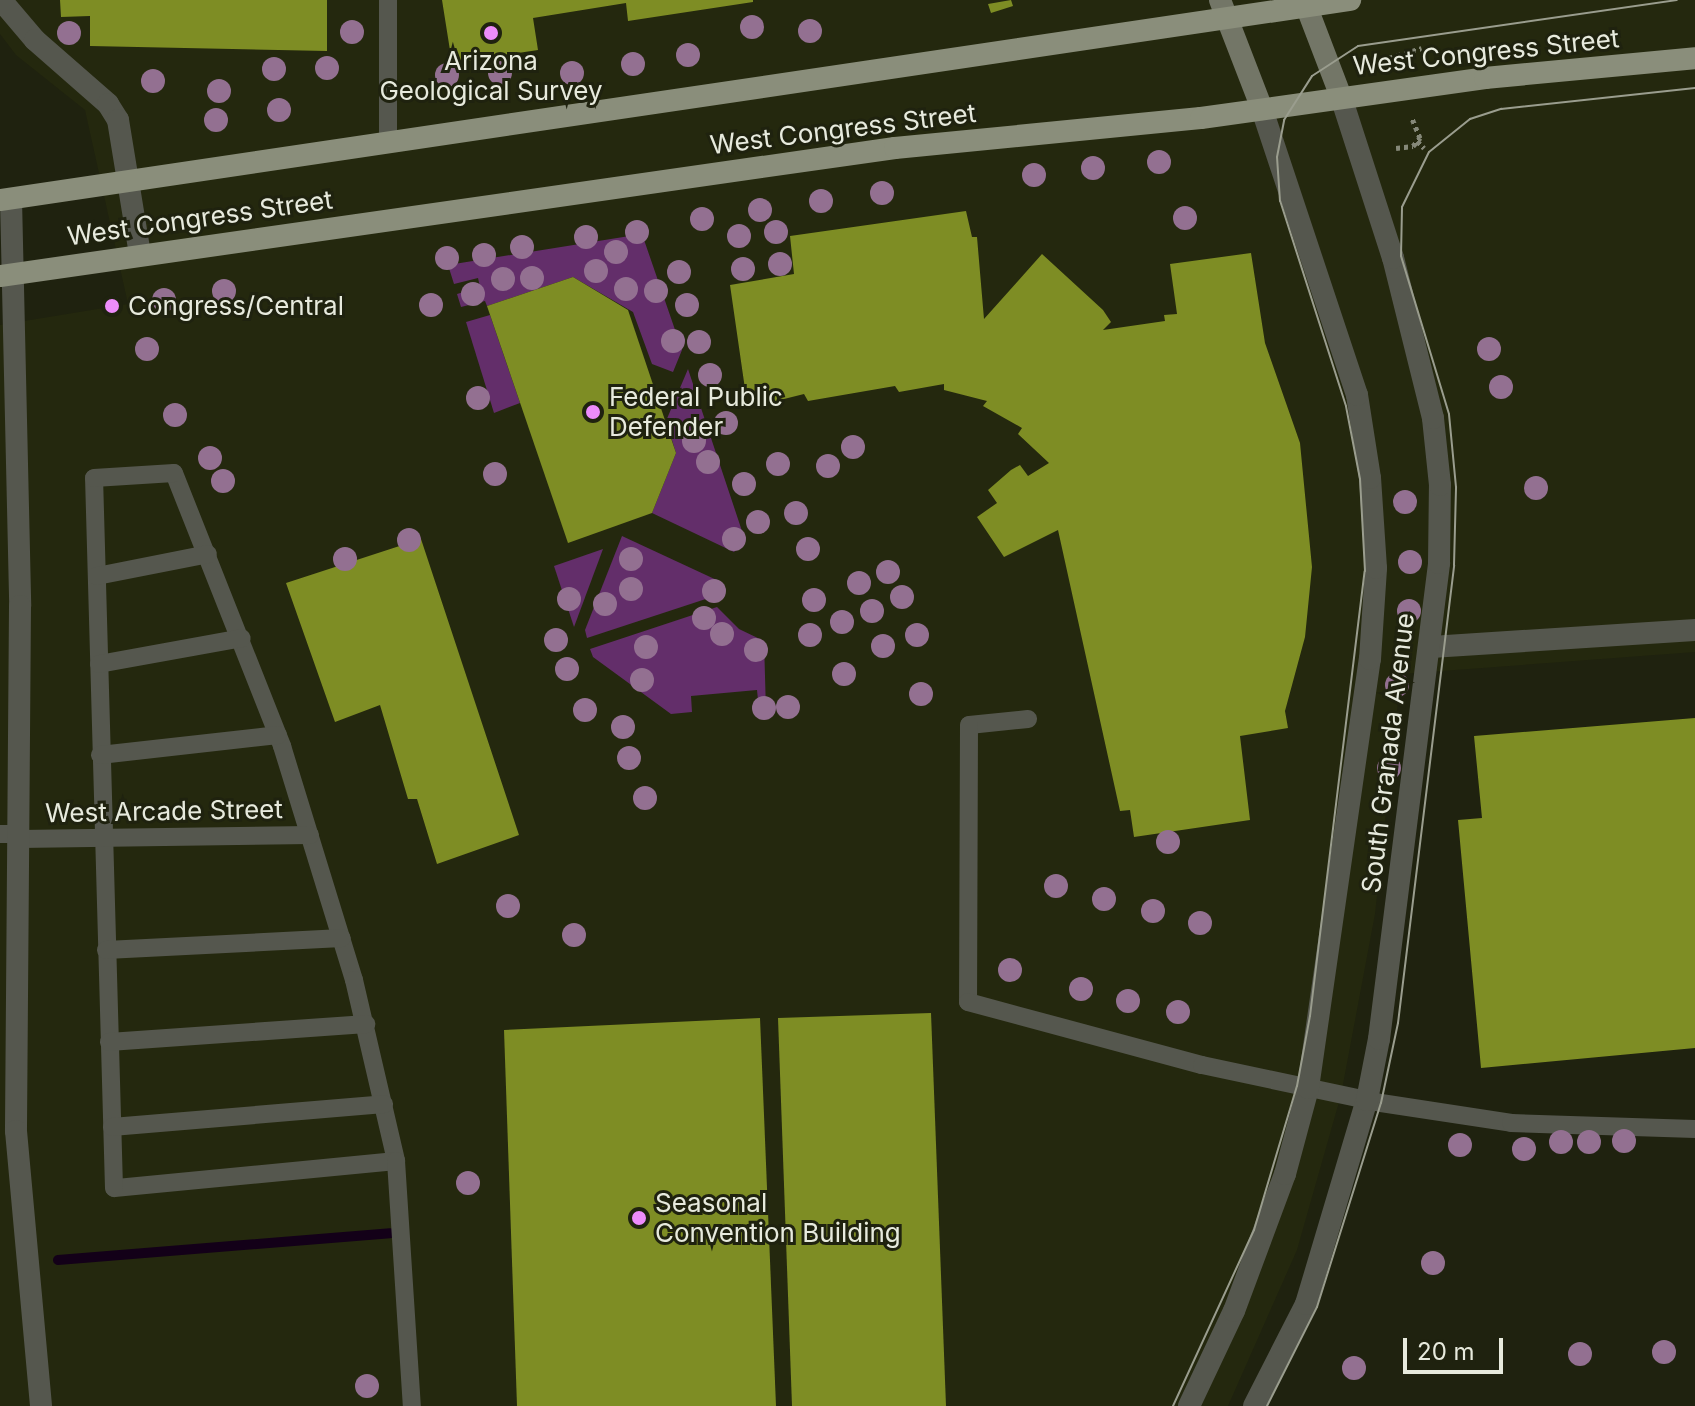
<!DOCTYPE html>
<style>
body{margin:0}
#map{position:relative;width:1695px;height:1406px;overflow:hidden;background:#1f220f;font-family:Inter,sans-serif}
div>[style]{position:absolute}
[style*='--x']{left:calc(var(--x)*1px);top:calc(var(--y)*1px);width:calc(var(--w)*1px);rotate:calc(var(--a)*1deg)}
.built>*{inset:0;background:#24280e}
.green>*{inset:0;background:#632e6a}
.stream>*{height:10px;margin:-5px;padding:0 5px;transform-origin:5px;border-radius:5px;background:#130018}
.building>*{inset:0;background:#7e8d24}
.path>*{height:5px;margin-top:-2.5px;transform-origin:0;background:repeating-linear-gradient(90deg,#858878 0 4px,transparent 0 8px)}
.service>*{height:18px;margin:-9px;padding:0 9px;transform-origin:9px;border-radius:9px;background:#55574e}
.minor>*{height:22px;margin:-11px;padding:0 11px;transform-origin:11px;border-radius:11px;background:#55574e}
.tertiary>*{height:22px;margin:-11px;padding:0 11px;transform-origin:11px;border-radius:11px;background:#55574e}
.secondary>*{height:22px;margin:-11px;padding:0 11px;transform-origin:11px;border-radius:11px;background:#737667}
.primary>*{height:22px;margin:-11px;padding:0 11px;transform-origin:11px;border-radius:11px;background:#8a8e7b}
.tram>*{height:2px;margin:-1px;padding:0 1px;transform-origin:1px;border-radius:1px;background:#9a9d8e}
.trees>*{width:24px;height:24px;margin:-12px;border-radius:50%;background:#937091}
.dots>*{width:22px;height:22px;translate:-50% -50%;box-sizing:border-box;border:4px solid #1f220f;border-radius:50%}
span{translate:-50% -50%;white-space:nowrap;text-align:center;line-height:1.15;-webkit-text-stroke:6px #1f220f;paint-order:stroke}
.street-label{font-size:26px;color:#e7eadd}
.poi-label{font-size:26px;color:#e7eadd}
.left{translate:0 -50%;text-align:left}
.scale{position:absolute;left:1403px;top:1338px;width:100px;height:36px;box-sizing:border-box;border:4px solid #e7eadd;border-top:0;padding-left:10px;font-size:24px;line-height:28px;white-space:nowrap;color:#e7eadd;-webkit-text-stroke:6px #1f220f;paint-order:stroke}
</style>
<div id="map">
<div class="built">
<div style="clip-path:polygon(0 0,1695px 0,1695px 652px,1401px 674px,1375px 914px,1341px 1095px,1297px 1250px,1228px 1406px,0 1406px,0 325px,128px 304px,85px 110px,16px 55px,0 34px)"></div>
</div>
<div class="green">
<div style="clip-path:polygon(642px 234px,682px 350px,673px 372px,652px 364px,633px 312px,573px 277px,487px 306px,485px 301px,461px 307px,457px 294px,480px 287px,478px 278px,454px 284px,448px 265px)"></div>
<div style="clip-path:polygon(490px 315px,520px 403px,494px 413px,466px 322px)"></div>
<div style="clip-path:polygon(688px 369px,745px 540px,734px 552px,652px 513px,676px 453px,666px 421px)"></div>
<div style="clip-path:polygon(622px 536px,721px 582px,721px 594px,587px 638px,585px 630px)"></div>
<div style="clip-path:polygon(603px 549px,574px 627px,554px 566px)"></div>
<div style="clip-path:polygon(717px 607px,739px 629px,764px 641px,766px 711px,759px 710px,757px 690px,691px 696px,692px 712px,671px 714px,593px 657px,590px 649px)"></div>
</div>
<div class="stream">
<div style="--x:58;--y:1260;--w:333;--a:-4.6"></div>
</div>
<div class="building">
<div style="clip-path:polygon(60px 0,327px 0,327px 51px,90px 46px,90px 16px,61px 17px)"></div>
<div style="clip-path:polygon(442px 0,753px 0,753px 2px,628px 21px,626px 3px,533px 18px,538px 50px,452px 63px)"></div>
<div style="clip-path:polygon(1011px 0,1013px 6px,991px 13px,988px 4px)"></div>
<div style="clip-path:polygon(966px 211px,972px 237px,977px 237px,984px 319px,1042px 254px,1103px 310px,1111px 322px,1103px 330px,1165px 321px,1164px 315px,1177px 314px,1170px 264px,1251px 253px,1265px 343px,1300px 443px,1312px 567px,1305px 637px,1285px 711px,1288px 728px,1240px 736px,1250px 820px,1134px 837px,1130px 810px,1120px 811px,1058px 530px,1004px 557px,977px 517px,997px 503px,988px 490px,1011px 470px,1020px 465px,1028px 476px,1049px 463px,1018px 434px,1022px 428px,983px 406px,987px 401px,944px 390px,944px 384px,899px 392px,895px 386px,808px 401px,804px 394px,764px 404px,745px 389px,730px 285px,794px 274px,790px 236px)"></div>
<div style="clip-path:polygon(573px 277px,628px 310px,676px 453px,652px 513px,568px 543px,487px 306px)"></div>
<div style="clip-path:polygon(421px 539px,519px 835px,437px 864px,417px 799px,408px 799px,380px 705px,335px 722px,286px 583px)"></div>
<div style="clip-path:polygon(1695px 718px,1695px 1048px,1481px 1068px,1458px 820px,1482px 818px,1474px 736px)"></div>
<div style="clip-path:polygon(931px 1013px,946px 1406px,792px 1406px,778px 1018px)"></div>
<div style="clip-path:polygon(760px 1018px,776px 1406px,517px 1406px,504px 1030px)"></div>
</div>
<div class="path">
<div style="--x:1389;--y:58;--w:34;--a:-17"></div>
<div style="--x:1417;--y:141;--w:10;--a:45"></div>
<div style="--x:1396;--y:148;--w:17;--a:-7"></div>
<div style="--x:1413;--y:146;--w:11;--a:-49"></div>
<div style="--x:1420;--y:138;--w:22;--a:-112"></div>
</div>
<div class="service">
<div style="--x:388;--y:0;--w:141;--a:90"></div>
<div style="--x:174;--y:473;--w:294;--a:68.4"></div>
<div style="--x:282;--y:746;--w:245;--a:72.9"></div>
<div style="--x:354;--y:980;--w:186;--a:76.9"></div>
<div style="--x:396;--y:1161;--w:283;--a:174.5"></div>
<div style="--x:114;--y:1188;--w:710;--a:-91.61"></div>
<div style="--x:94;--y:478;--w:80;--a:-3.6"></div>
<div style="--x:97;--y:576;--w:113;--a:-11.2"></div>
<div style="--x:99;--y:664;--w:145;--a:-10.3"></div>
<div style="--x:1028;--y:719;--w:59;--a:174.2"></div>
<div style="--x:969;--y:725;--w:277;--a:90.2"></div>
<div style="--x:968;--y:1002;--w:242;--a:15.1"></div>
<div style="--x:1202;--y:1065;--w:183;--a:12"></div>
<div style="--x:1381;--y:1103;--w:132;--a:8.7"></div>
<div style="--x:1511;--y:1123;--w:184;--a:1.9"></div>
<div style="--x:100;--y:755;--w:179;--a:-6.4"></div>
<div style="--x:0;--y:834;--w:19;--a:0"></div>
<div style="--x:19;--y:839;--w:291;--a:-0.8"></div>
<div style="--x:106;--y:950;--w:236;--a:-2.9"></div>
<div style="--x:109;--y:1042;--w:258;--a:-4"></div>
<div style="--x:112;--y:1127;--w:273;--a:-4.8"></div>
<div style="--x:396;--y:1161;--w:246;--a:86.3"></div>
</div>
<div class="minor">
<div style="--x:1;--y:0;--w:52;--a:49.6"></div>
<div style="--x:35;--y:40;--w:97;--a:41.2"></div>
<div style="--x:108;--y:104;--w:19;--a:58"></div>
<div style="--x:118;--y:120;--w:136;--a:80.7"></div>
<div style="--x:11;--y:199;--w:407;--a:88.7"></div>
<div style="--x:20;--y:606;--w:525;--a:90.44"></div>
<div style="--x:16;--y:1131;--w:276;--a:84.8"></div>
<div style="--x:1431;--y:647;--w:265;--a:-3.7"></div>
</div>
<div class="tertiary">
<div style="--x:1189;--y:1406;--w:105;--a:-64.7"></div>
<div style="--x:1234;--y:1311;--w:146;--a:-69.6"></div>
<div style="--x:1285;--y:1174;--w:89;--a:-75"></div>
<div style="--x:1308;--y:1088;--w:433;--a:-81.8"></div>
<div style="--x:1370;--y:659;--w:91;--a:-86.2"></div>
<div style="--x:1376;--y:568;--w:90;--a:-93.8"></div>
<div style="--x:1370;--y:478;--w:84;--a:-98.9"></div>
<div style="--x:1357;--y:395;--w:301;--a:-108.4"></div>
<div style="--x:1254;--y:1406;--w:114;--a:-63"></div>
<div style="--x:1306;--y:1304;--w:213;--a:-73.4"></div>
<div style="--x:1367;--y:1100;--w:62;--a:-78.9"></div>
<div style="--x:1379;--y:1039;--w:480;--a:-82.8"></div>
<div style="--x:1439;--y:563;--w:78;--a:-89.3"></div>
<div style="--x:1440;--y:485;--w:67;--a:-96"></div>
<div style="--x:1433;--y:418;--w:165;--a:-104"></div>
<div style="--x:1393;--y:258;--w:169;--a:-107.9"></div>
</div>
<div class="secondary">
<div style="--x:1220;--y:0;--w:117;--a:68.9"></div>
<div style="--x:1304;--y:0;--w:104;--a:69.1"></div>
</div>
<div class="primary">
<div style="--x:0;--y:200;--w:1365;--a:-8.43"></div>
<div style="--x:0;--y:276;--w:904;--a:-8.14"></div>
<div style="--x:895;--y:148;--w:307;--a:-5.6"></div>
<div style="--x:1201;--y:118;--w:287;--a:-8"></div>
<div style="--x:1485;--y:78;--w:211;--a:-5.4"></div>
</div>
<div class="tram">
<div style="--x:1173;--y:1406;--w:194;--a:-65.3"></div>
<div style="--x:1254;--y:1230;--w:150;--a:-73.4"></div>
<div style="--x:1297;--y:1086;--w:71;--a:-79.5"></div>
<div style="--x:1310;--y:1016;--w:448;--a:-83"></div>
<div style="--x:1365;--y:571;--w:92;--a:-93.1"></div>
<div style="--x:1360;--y:479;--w:74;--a:-100.9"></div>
<div style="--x:1346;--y:406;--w:215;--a:-107.8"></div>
<div style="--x:1280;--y:201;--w:44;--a:-93.9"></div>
<div style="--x:1277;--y:157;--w:38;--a:-79"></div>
<div style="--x:1284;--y:120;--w:52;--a:-57.5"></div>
<div style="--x:1312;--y:76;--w:55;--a:-33.1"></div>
<div style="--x:1358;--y:46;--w:322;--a:-8.2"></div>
<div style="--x:1267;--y:1406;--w:111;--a:-63.2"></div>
<div style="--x:1317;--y:1307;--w:214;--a:-72.6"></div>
<div style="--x:1381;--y:1103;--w:82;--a:-78"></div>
<div style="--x:1398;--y:1023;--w:461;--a:-83"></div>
<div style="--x:1454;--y:565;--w:78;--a:-88.5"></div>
<div style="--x:1456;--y:487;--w:73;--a:-95.5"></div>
<div style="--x:1449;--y:414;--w:165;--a:-106.9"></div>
<div style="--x:1401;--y:256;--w:49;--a:-88.8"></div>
<div style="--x:1402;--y:207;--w:61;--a:-63.9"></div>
<div style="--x:1429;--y:152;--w:53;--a:-38.8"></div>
<div style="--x:1470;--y:119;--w:33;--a:-18"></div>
<div style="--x:1501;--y:109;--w:195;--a:-6.2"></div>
</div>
<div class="trees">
<div style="left:752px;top:27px"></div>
<div style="left:810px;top:31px"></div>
<div style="left:352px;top:32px"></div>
<div style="left:69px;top:33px"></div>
<div style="left:688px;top:55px"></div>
<div style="left:633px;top:64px"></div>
<div style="left:327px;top:68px"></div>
<div style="left:274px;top:69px"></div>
<div style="left:500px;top:73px"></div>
<div style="left:572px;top:73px"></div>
<div style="left:447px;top:75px"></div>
<div style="left:153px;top:81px"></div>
<div style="left:219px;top:91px"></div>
<div style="left:279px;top:110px"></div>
<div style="left:216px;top:120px"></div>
<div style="left:1159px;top:162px"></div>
<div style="left:1093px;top:168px"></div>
<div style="left:1034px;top:175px"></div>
<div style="left:882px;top:193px"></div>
<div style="left:821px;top:201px"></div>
<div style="left:760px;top:210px"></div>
<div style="left:1185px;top:218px"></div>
<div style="left:702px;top:219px"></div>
<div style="left:637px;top:232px"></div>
<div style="left:776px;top:232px"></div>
<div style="left:739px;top:236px"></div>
<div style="left:586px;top:237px"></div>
<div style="left:522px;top:247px"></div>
<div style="left:616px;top:252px"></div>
<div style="left:484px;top:255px"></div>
<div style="left:447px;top:258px"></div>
<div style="left:780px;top:264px"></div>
<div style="left:743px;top:269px"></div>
<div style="left:596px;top:271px"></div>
<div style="left:679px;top:272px"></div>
<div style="left:532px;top:278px"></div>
<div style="left:503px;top:279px"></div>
<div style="left:626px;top:289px"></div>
<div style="left:224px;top:291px"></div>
<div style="left:656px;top:291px"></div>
<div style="left:473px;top:294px"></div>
<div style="left:164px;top:300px"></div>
<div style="left:431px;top:305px"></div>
<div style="left:687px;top:305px"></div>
<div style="left:673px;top:341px"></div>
<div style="left:699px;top:342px"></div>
<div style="left:147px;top:349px"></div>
<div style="left:1489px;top:349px"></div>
<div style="left:710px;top:375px"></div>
<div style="left:1501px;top:387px"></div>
<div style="left:478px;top:398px"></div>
<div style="left:175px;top:415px"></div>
<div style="left:726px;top:423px"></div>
<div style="left:694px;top:441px"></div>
<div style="left:853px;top:447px"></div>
<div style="left:210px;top:458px"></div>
<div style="left:708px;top:462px"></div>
<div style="left:778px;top:464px"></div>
<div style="left:828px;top:466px"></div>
<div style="left:495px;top:474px"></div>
<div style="left:223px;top:481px"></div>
<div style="left:744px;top:484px"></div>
<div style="left:1536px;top:488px"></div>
<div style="left:1405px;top:502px"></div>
<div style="left:796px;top:513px"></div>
<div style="left:758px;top:522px"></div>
<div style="left:734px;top:539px"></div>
<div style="left:409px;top:540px"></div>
<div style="left:808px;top:549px"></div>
<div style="left:345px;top:559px"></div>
<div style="left:631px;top:559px"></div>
<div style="left:1410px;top:562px"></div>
<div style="left:888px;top:572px"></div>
<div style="left:859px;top:583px"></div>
<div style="left:631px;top:589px"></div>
<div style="left:714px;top:591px"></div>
<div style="left:902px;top:597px"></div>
<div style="left:569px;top:599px"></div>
<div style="left:814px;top:600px"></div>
<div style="left:605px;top:604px"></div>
<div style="left:872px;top:611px"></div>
<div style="left:1409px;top:611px"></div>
<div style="left:704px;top:618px"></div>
<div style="left:842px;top:622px"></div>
<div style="left:722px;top:634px"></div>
<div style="left:810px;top:635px"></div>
<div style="left:917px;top:635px"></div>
<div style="left:556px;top:640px"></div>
<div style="left:883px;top:646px"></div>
<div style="left:646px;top:647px"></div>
<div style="left:756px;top:650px"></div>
<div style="left:567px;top:669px"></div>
<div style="left:844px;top:674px"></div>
<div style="left:642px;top:680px"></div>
<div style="left:1397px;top:685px"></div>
<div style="left:921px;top:694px"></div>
<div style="left:788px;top:707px"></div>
<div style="left:764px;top:708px"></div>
<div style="left:585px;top:710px"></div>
<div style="left:623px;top:727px"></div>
<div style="left:629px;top:758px"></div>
<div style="left:1389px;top:768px"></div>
<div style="left:645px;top:798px"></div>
<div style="left:1168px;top:842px"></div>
<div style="left:1056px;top:886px"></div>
<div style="left:1104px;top:899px"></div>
<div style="left:508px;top:906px"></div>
<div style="left:1153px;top:911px"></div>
<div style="left:1200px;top:923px"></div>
<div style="left:574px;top:935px"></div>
<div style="left:1010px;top:970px"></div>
<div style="left:1081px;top:989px"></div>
<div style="left:1128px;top:1001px"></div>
<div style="left:1178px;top:1012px"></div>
<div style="left:1624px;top:1141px"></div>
<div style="left:1561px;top:1142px"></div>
<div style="left:1589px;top:1142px"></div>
<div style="left:1460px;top:1145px"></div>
<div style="left:1524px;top:1149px"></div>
<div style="left:468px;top:1183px"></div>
<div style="left:1433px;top:1263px"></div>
<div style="left:1664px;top:1352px"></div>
<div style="left:1580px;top:1354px"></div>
<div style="left:1354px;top:1368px"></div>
<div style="left:367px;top:1386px"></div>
</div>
<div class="dots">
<div style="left:491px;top:33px;background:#ed8cfa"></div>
<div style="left:112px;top:306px;background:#ed8cfa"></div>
<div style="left:593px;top:412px;background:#ed8cfa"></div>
<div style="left:639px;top:1218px;background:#ed8cfa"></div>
</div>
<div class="street-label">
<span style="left:1486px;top:52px;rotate:-6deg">West Congress Street</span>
<span style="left:843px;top:129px;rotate:-7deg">West Congress Street</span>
<span style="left:200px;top:218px;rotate:-8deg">West Congress Street</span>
<span style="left:1388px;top:753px;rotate:-83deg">South Granada Avenue</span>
<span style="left:164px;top:811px;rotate:-1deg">West Arcade Street</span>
</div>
<div class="poi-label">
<span style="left:491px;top:76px">Arizona<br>Geological Survey</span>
<span class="left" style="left:128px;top:306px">Congress/Central</span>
<span class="left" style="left:609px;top:412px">Federal Public<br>Defender</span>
<span class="left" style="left:655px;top:1218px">Seasonal<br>Convention Building</span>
</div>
<div class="scale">20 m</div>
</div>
